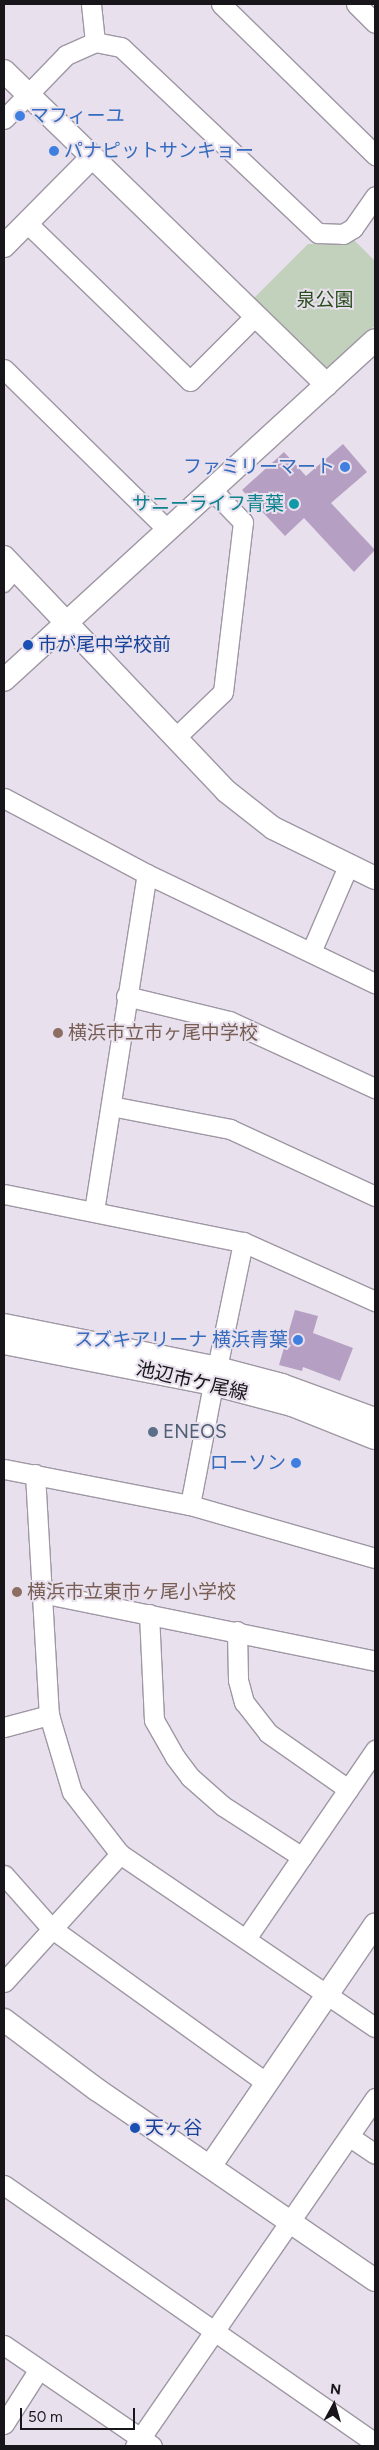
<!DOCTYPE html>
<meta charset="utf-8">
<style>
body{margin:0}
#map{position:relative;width:379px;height:2450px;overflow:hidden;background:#e8e0ed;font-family:Figtree,"Noto Sans JP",sans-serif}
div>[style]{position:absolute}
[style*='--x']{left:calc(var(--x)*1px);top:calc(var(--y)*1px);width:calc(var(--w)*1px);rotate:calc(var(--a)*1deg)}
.green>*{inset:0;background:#c1d1bc}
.building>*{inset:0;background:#b59fc2}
.roads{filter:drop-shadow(1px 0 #9f97a4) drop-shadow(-1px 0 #9f97a4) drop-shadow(0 1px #9f97a4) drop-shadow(0 -1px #9f97a4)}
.pedestrian>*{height:14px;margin:-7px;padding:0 7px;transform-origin:7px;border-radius:7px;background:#fff}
.minor>*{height:19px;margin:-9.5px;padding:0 9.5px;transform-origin:9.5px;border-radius:9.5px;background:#fff}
.tertiary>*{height:22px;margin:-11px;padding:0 11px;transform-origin:11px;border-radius:11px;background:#fff}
.dots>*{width:14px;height:14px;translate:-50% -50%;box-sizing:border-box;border:2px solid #e8e0ed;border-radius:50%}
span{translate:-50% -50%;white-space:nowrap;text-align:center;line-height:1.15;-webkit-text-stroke:4px #e8e0ed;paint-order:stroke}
.shop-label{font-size:19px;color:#366cbe}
.left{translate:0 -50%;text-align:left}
.right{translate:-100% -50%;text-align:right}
.park-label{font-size:19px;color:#2b4e1f}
.culture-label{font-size:19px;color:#0d838f}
.transit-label{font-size:19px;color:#164399}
.education-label{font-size:19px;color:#785e54}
.street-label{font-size:19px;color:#18161a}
.service-label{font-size:19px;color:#4e5e75}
.frame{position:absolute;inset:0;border:5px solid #18161a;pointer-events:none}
.north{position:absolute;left:309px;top:2380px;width:50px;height:50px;-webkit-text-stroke:4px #e8e0ed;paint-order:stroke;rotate:6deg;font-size:14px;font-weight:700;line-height:20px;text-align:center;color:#18161a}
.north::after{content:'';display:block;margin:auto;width:18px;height:22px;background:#18161a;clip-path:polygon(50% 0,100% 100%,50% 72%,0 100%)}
.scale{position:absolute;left:20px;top:2408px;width:115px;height:22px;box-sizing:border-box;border:2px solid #18161a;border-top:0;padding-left:6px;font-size:15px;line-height:18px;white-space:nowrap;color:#18161a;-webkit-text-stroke:4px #e8e0ed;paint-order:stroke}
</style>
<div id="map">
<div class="green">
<div style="clip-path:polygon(350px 236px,375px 261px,375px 325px,327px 373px,251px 301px,308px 244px,332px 243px)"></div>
</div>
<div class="building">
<div style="clip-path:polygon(343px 444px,367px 472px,331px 503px,375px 550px,354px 572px,304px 518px,285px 536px,242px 490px,284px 452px,306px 476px)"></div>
<div style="clip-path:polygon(295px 1310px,318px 1316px,313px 1333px,353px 1348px,340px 1381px,303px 1367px,302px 1371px,279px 1365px)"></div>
</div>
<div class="roads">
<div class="pedestrian">
<div style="--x:4;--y:585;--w:18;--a:-49"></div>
</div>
<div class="minor">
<div style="--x:91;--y:4;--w:38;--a:84"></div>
<div style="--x:221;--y:4;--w:216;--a:44.4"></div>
<div style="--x:356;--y:4;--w:27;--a:45"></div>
<div style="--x:4;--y:119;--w:89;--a:-45.9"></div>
<div style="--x:66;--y:55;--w:32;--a:-24"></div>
<div style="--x:95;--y:42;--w:26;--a:11"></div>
<div style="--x:121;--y:47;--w:271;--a:43.4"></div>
<div style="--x:318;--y:233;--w:25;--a:2"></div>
<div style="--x:343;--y:234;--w:12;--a:-31"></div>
<div style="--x:353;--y:228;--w:39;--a:-55"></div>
<div style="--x:27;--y:223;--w:227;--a:44.1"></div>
<div style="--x:190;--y:381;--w:92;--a:-45"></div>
<div style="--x:4;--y:369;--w:230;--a:44.5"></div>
<div style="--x:175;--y:738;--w:66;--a:-43.8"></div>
<div style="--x:223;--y:692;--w:171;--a:-83.3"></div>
<div style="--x:243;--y:522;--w:45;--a:-134.1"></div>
<div style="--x:4;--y:798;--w:162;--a:28"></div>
<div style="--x:147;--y:874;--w:253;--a:25.6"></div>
<div style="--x:311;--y:952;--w:94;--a:-66.7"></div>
<div style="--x:126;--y:996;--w:106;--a:13.6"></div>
<div style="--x:229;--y:1021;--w:161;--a:24.7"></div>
<div style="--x:111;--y:1106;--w:121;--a:10.9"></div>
<div style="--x:230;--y:1129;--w:160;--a:24.8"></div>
<div style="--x:4;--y:1194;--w:244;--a:11.4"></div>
<div style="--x:243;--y:1242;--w:145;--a:24.1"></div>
<div style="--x:94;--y:1211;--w:341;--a:-81.1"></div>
<div style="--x:217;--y:1368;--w:129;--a:-78.3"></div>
<div style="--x:4;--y:1469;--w:189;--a:11"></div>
<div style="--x:190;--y:1505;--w:192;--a:16"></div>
<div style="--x:35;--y:1474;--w:241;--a:86.7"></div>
<div style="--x:49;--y:1715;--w:80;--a:73.4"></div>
<div style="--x:72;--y:1792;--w:78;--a:52.3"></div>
<div style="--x:120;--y:1854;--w:308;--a:34.2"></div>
<div style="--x:190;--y:1505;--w:123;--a:-79.2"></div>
<div style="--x:42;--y:1593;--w:340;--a:11.5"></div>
<div style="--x:149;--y:1614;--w:106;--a:87.3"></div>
<div style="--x:154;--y:1720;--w:43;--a:60.4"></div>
<div style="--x:175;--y:1757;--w:25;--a:53"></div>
<div style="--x:190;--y:1777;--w:44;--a:41.3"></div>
<div style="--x:223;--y:1806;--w:94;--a:32.8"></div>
<div style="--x:237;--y:1631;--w:49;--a:88.8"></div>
<div style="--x:238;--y:1680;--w:23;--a:75"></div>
<div style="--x:244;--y:1702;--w:39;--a:52"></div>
<div style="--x:268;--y:1733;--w:98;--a:35"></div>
<div style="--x:4;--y:1727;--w:47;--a:-14.9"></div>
<div style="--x:4;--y:1875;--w:71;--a:48.4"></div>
<div style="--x:51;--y:1928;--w:266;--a:35.7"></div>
<div style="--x:247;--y:1937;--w:227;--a:-55.6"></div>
<div style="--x:4;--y:1982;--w:173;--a:-47.8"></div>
<div style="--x:350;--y:2137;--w:30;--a:34"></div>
<div style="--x:4;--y:2185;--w:452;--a:34.8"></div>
<div style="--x:4;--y:2345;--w:179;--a:34.3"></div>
<div style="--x:4;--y:2424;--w:65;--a:-57.5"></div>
<div style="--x:135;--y:2446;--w:423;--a:-55.4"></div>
</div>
<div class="tertiary">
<div style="--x:4;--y:71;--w:450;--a:44.2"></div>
<div style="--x:4;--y:246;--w:125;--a:-45.3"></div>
<div style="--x:4;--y:557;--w:323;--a:46.5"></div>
<div style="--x:226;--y:791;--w:60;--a:38.2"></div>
<div style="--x:273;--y:828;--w:114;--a:26.1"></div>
<div style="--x:4;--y:680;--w:503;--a:-42.5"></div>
<div style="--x:4;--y:1325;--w:217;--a:11.4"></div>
<div style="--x:217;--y:1368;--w:67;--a:14.7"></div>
<div style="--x:282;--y:1385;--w:99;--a:20.1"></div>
<div style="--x:4;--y:1343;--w:213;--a:11.1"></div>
<div style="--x:213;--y:1384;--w:82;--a:14.9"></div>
<div style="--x:292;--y:1405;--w:89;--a:21.7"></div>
<div style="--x:4;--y:2020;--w:115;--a:36.9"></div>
<div style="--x:96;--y:2089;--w:338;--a:34.4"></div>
<div style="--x:211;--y:2165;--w:291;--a:-55.7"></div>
</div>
</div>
<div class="dots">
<div style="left:20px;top:116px;background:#3f7fe0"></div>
<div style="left:54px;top:151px;background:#3f7fe0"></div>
<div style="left:345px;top:467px;background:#3f7fe0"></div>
<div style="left:294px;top:504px;background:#0f9aa8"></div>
<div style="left:28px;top:645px;background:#1a4fb4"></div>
<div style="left:58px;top:1033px;background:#8d6e63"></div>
<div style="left:298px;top:1340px;background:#3f7fe0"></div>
<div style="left:153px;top:1432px;background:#5c6f8a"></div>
<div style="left:296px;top:1463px;background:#3f7fe0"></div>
<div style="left:17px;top:1592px;background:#8d6e63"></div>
<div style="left:135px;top:2128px;background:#1a4fb4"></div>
</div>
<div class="shop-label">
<span class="left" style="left:30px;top:116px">マフィーユ</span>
<span class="left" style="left:64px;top:151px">パナピットサンキョー</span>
<span class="right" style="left:335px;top:467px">ファミリーマート</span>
<span class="right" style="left:288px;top:1340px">スズキアリーナ 横浜青葉</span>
<span class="right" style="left:286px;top:1463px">ローソン</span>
</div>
<div class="park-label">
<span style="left:325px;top:300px">泉公園</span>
</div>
<div class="culture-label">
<span class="right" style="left:284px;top:504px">サニーライフ青葉</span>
</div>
<div class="transit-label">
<span class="left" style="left:38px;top:645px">市が尾中学校前</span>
<span class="left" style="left:145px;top:2128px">天ヶ谷</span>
</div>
<div class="education-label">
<span class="left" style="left:68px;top:1033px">横浜市立市ヶ尾中学校</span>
<span class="left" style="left:27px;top:1592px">横浜市立東市ヶ尾小学校</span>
</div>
<div class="street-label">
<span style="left:192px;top:1381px;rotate:13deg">池辺市ケ尾線</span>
</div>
<div class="service-label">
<span class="left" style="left:163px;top:1432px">ENEOS</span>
</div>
<div class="frame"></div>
<div class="north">N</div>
<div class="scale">50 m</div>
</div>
